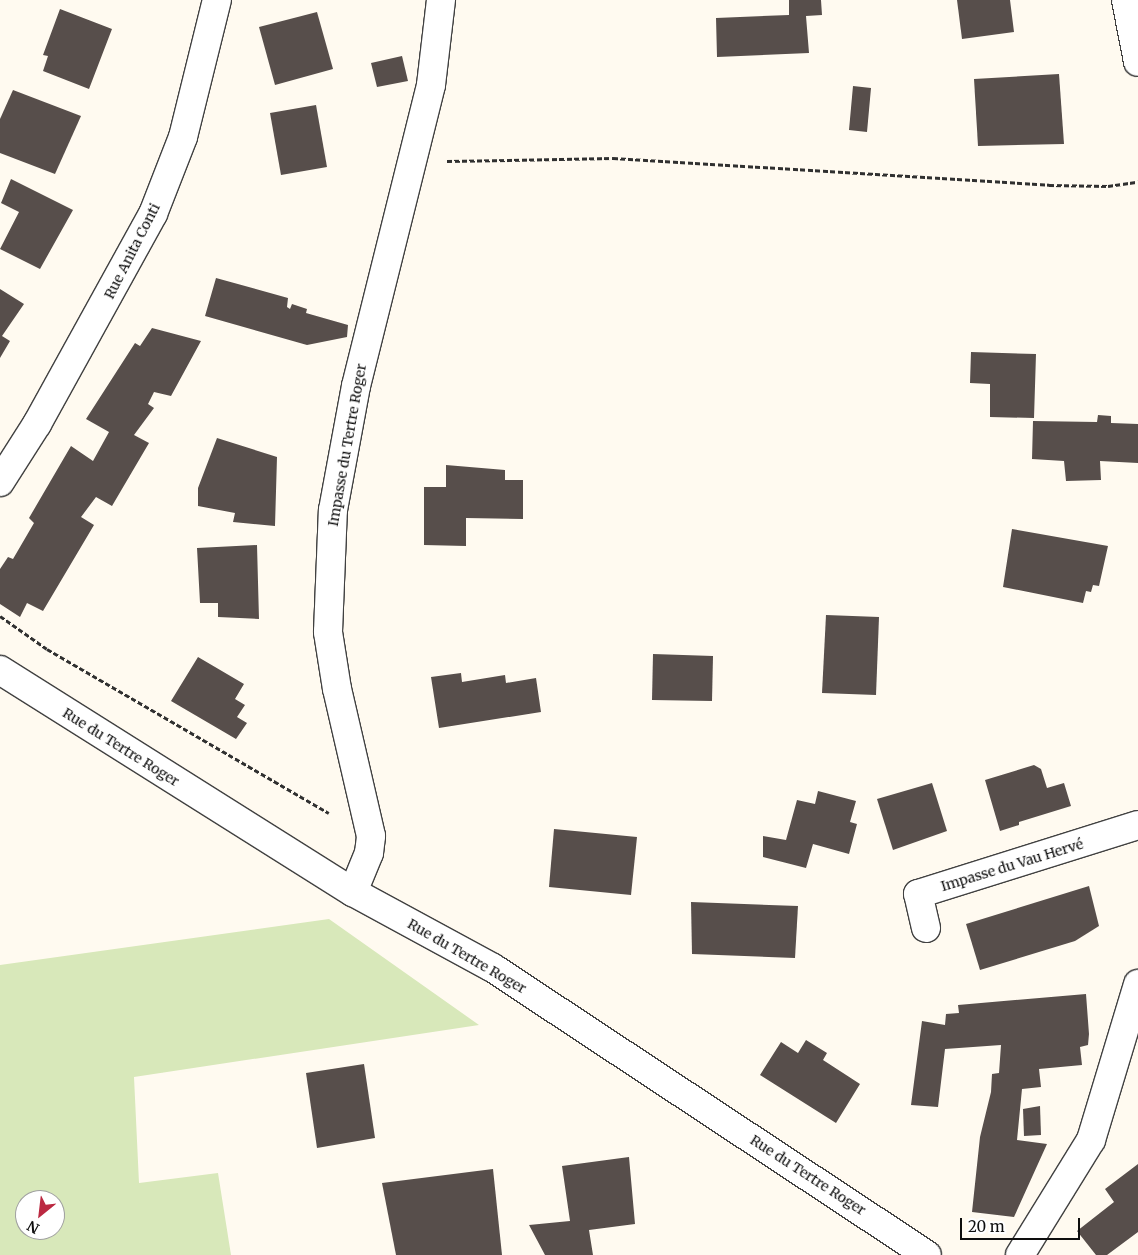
<!DOCTYPE html>
<meta charset="utf-8">
<style>
body{margin:0}
#map{position:relative;width:1138px;height:1255px;overflow:hidden;background:#fffaf0;font-family:Merriweather,serif}
div>[style]{position:absolute}
[style*='--x']{left:calc(var(--x)*1px);top:calc(var(--y)*1px);width:calc(var(--w)*1px);rotate:calc(var(--a)*1deg)}
.green>*{inset:0;background:#d8e8ba}
.building>*{inset:0;background:#574e4b}
.path>*{height:3px;margin-top:-1.5px;transform-origin:0;background:repeating-linear-gradient(90deg,#303030 0 5px,transparent 0 7.5px)}
.roads{filter:drop-shadow(1px 0 #414141) drop-shadow(-1px 0 #414141) drop-shadow(0 1px #414141) drop-shadow(0 -1px #414141)}
.minor>*{height:28px;margin:-14px;padding:0 14px;transform-origin:14px;border-radius:14px;background:#fff}
.tertiary>*{height:28px;margin:-14px;padding:0 14px;transform-origin:14px;border-radius:14px;background:#fff}
span{translate:-50% -50%;white-space:nowrap;text-align:center;line-height:1.15;-webkit-text-stroke:5px #fff;paint-order:stroke}
.street-label{font-size:14px;color:#0e0e0e}
.north{position:absolute;left:15px;top:1190px;width:50px;height:50px;box-sizing:border-box;background:#fff;border:1px solid #9f9f9f;border-radius:50%;rotate:209deg;font-size:14px;font-weight:700;line-height:20px;text-align:center;color:#0e0e0e}
.north::after{content:'';display:block;margin:auto;width:18px;height:22px;background:#bb2941;clip-path:polygon(50% 0,100% 100%,50% 72%,0 100%)}
.scale{position:absolute;left:960px;top:1218px;width:120px;height:22px;box-sizing:border-box;border:2px solid #0e0e0e;border-top:0;padding-left:6px;font-size:15px;line-height:18px;white-space:nowrap;color:#0e0e0e;-webkit-text-stroke:4px #fff;paint-order:stroke}
</style>
<div id="map">
<div class="green">
<div style="clip-path:polygon(evenodd,329px 919px,479px 1025px,134px 1077px,139px 1183px,218px 1173px,231px 1255px,0 1255px,0 965px,329px 919px,25px 1200px,55px 1200px,55px 1230px,25px 1230px,25px 1200px)"></div>
</div>
<div class="building">
<div style="clip-path:polygon(789px 0,821px 0,822px 15px,806px 16px,809px 53px,717px 57px,716px 18px,789px 15px)"></div>
<div style="clip-path:polygon(957px 0,1010px 0,1014px 32px,962px 39px)"></div>
<div style="clip-path:polygon(60px 9px,112px 29px,89px 89px,43px 71px,48px 56px,43px 55px)"></div>
<div style="clip-path:polygon(317px 12px,333px 69px,275px 85px,259px 27px)"></div>
<div style="clip-path:polygon(402px 56px,408px 81px,377px 87px,371px 63px)"></div>
<div style="clip-path:polygon(1059px 74px,1064px 144px,978px 146px,974px 79px)"></div>
<div style="clip-path:polygon(853px 86px,871px 88px,867px 132px,849px 130px)"></div>
<div style="clip-path:polygon(13px 90px,81px 116px,55px 174px,0 153px,0 119px)"></div>
<div style="clip-path:polygon(316px 105px,327px 167px,281px 175px,270px 113px)"></div>
<div style="clip-path:polygon(11px 179px,73px 210px,40px 269px,0 249px,19px 212px,1px 203px)"></div>
<div style="clip-path:polygon(216px 278px,288px 298px,287px 307px,290px 309px,292px 304px,307px 309px,306px 313px,348px 325px,347px 337px,307px 345px,205px 316px)"></div>
<div style="clip-path:polygon(0 289px,24px 304px,2px 336px,10px 341px,0 358px)"></div>
<div style="clip-path:polygon(152px 328px,201px 341px,171px 396px,154px 392px,148px 404px,154px 408px,134px 435px,149px 443px,112px 506px,96px 497px,81px 517px,94px 525px,43px 611px,27px 603px,20px 617px,0 604px,0 569px,8px 557px,13px 559px,34px 523px,29px 518px,71px 446px,93px 461px,109px 432px,86px 419px,135px 343px,140px 346px)"></div>
<div style="clip-path:polygon(971px 352px,1036px 354px,1034px 418px,990px 417px,990px 384px,970px 383px)"></div>
<div style="clip-path:polygon(1098px 415px,1111px 416px,1111px 423px,1138px 424px,1138px 463px,1100px 461px,1101px 480px,1066px 481px,1064px 461px,1032px 459px,1033px 421px,1097px 422px)"></div>
<div style="clip-path:polygon(217px 438px,277px 457px,275px 526px,233px 522px,235px 513px,198px 506px,198px 488px)"></div>
<div style="clip-path:polygon(446px 465px,505px 470px,505px 480px,523px 480px,523px 519px,466px 518px,466px 546px,424px 545px,424px 487px,446px 487px)"></div>
<div style="clip-path:polygon(1012px 529px,1108px 546px,1099px 586px,1093px 585px,1091px 592px,1086px 591px,1083px 603px,1003px 587px)"></div>
<div style="clip-path:polygon(257px 545px,259px 619px,218px 617px,218px 603px,200px 603px,197px 548px)"></div>
<div style="clip-path:polygon(826px 615px,879px 617px,876px 695px,822px 693px)"></div>
<div style="clip-path:polygon(653px 654px,713px 656px,712px 701px,652px 700px)"></div>
<div style="clip-path:polygon(198px 657px,244px 684px,235px 699px,245px 705px,237px 717px,247px 723px,236px 739px,171px 701px)"></div>
<div style="clip-path:polygon(461px 673px,462px 682px,505px 675px,506px 683px,536px 678px,541px 712px,439px 728px,431px 677px)"></div>
<div style="clip-path:polygon(1034px 765px,1041px 769px,1047px 788px,1064px 783px,1071px 806px,1019px 822px,1019px 825px,1000px 831px,985px 780px)"></div>
<div style="clip-path:polygon(932px 783px,947px 831px,893px 850px,877px 799px)"></div>
<div style="clip-path:polygon(818px 791px,856px 801px,850px 822px,857px 824px,849px 854px,813px 844px,806px 868px,763px 857px,763px 836px,786px 840px,797px 800px,815px 804px)"></div>
<div style="clip-path:polygon(554px 829px,637px 837px,631px 895px,549px 887px)"></div>
<div style="clip-path:polygon(1089px 886px,1099px 926px,1075px 941px,980px 970px,966px 924px)"></div>
<div style="clip-path:polygon(691px 902px,798px 906px,795px 958px,692px 954px)"></div>
<div style="clip-path:polygon(1086px 994px,1089px 1034px,1088px 1045px,1080px 1047px,1082px 1065px,1039px 1069px,1041px 1087px,1022px 1089px,1017px 1140px,1047px 1144px,1014px 1217px,972px 1212px,980px 1137px,991px 1092px,992px 1074px,999px 1073px,1001px 1045px,945px 1049px,938px 1107px,911px 1105px,922px 1021px,945px 1025px,946px 1014px,959px 1013px,958px 1005px)"></div>
<div style="clip-path:polygon(806px 1040px,827px 1053px,823px 1060px,860px 1084px,836px 1123px,760px 1075px,781px 1042px,798px 1053px)"></div>
<div style="clip-path:polygon(364px 1064px,375px 1138px,317px 1148px,306px 1073px)"></div>
<div style="clip-path:polygon(1040px 1106px,1041px 1135px,1024px 1136px,1023px 1109px)"></div>
<div style="clip-path:polygon(629px 1157px,635px 1224px,589px 1230px,593px 1255px,545px 1255px,529px 1225px,570px 1221px,562px 1166px)"></div>
<div style="clip-path:polygon(1138px 1164px,1138px 1232px,1107px 1255px,1096px 1255px,1077px 1231px,1114px 1202px,1105px 1189px)"></div>
<div style="clip-path:polygon(493px 1169px,502px 1255px,396px 1255px,382px 1183px)"></div>
</div>
<div class="path">
<div style="--x:447;--y:161;--w:166;--a:-1"></div>
<div style="--x:613;--y:158;--w:437;--a:3.5"></div>
<div style="--x:1049;--y:185;--w:59;--a:1"></div>
<div style="--x:1108;--y:186;--w:30;--a:-8"></div>
<div style="--x:0;--y:616;--w:57;--a:35.1"></div>
<div style="--x:47;--y:649;--w:326;--a:30.2"></div>
</div>
<div class="roads">
<div class="minor">
<div style="--x:0;--y:482;--w:69;--a:-57.5"></div>
<div style="--x:37;--y:424;--w:240;--a:-61.1"></div>
<div style="--x:153;--y:214;--w:83;--a:-68.7"></div>
<div style="--x:183;--y:137;--w:141;--a:-76.1"></div>
<div style="--x:0;--y:670;--w:417;--a:32.2"></div>
<div style="--x:353;--y:892;--w:159;--a:28.5"></div>
<div style="--x:493;--y:968;--w:520;--a:33.48"></div>
<div style="--x:353;--y:892;--w:42;--a:-67.7"></div>
<div style="--x:369;--y:853;--w:17;--a:-83"></div>
<div style="--x:371;--y:836;--w:151;--a:-103"></div>
<div style="--x:337;--y:689;--w:58;--a:-99"></div>
<div style="--x:328;--y:632;--w:122;--a:-87.7"></div>
<div style="--x:333;--y:510;--w:126;--a:-79.5"></div>
<div style="--x:356;--y:386;--w:310;--a:-76"></div>
<div style="--x:431;--y:85;--w:86;--a:-83.3"></div>
<div style="--x:926;--y:928;--w:35;--a:-103"></div>
<div style="--x:918;--y:894;--w:231;--a:-17.4"></div>
</div>
<div class="tertiary">
<div style="--x:1126;--y:0;--w:63;--a:79"></div>
<div style="--x:1020;--y:1255;--w:135;--a:-58.3"></div>
<div style="--x:1091;--y:1140;--w:163;--a:-73.2"></div>
</div>
</div>
<div class="street-label">
<span style="left:132px;top:251px;rotate:-63deg">Rue Anita Conti</span>
<span style="left:347px;top:445px;rotate:-80deg">Impasse du Tertre Roger</span>
<span style="left:121px;top:747px;rotate:32deg">Rue du Tertre Roger</span>
<span style="left:1012px;top:865px;rotate:-17deg">Impasse du Vau Hervé</span>
<span style="left:467px;top:956px;rotate:30deg">Rue du Tertre Roger</span>
<span style="left:808px;top:1175px;rotate:33deg">Rue du Tertre Roger</span>
</div>
<div class="north">N</div>
<div class="scale">20 m</div>
</div>
